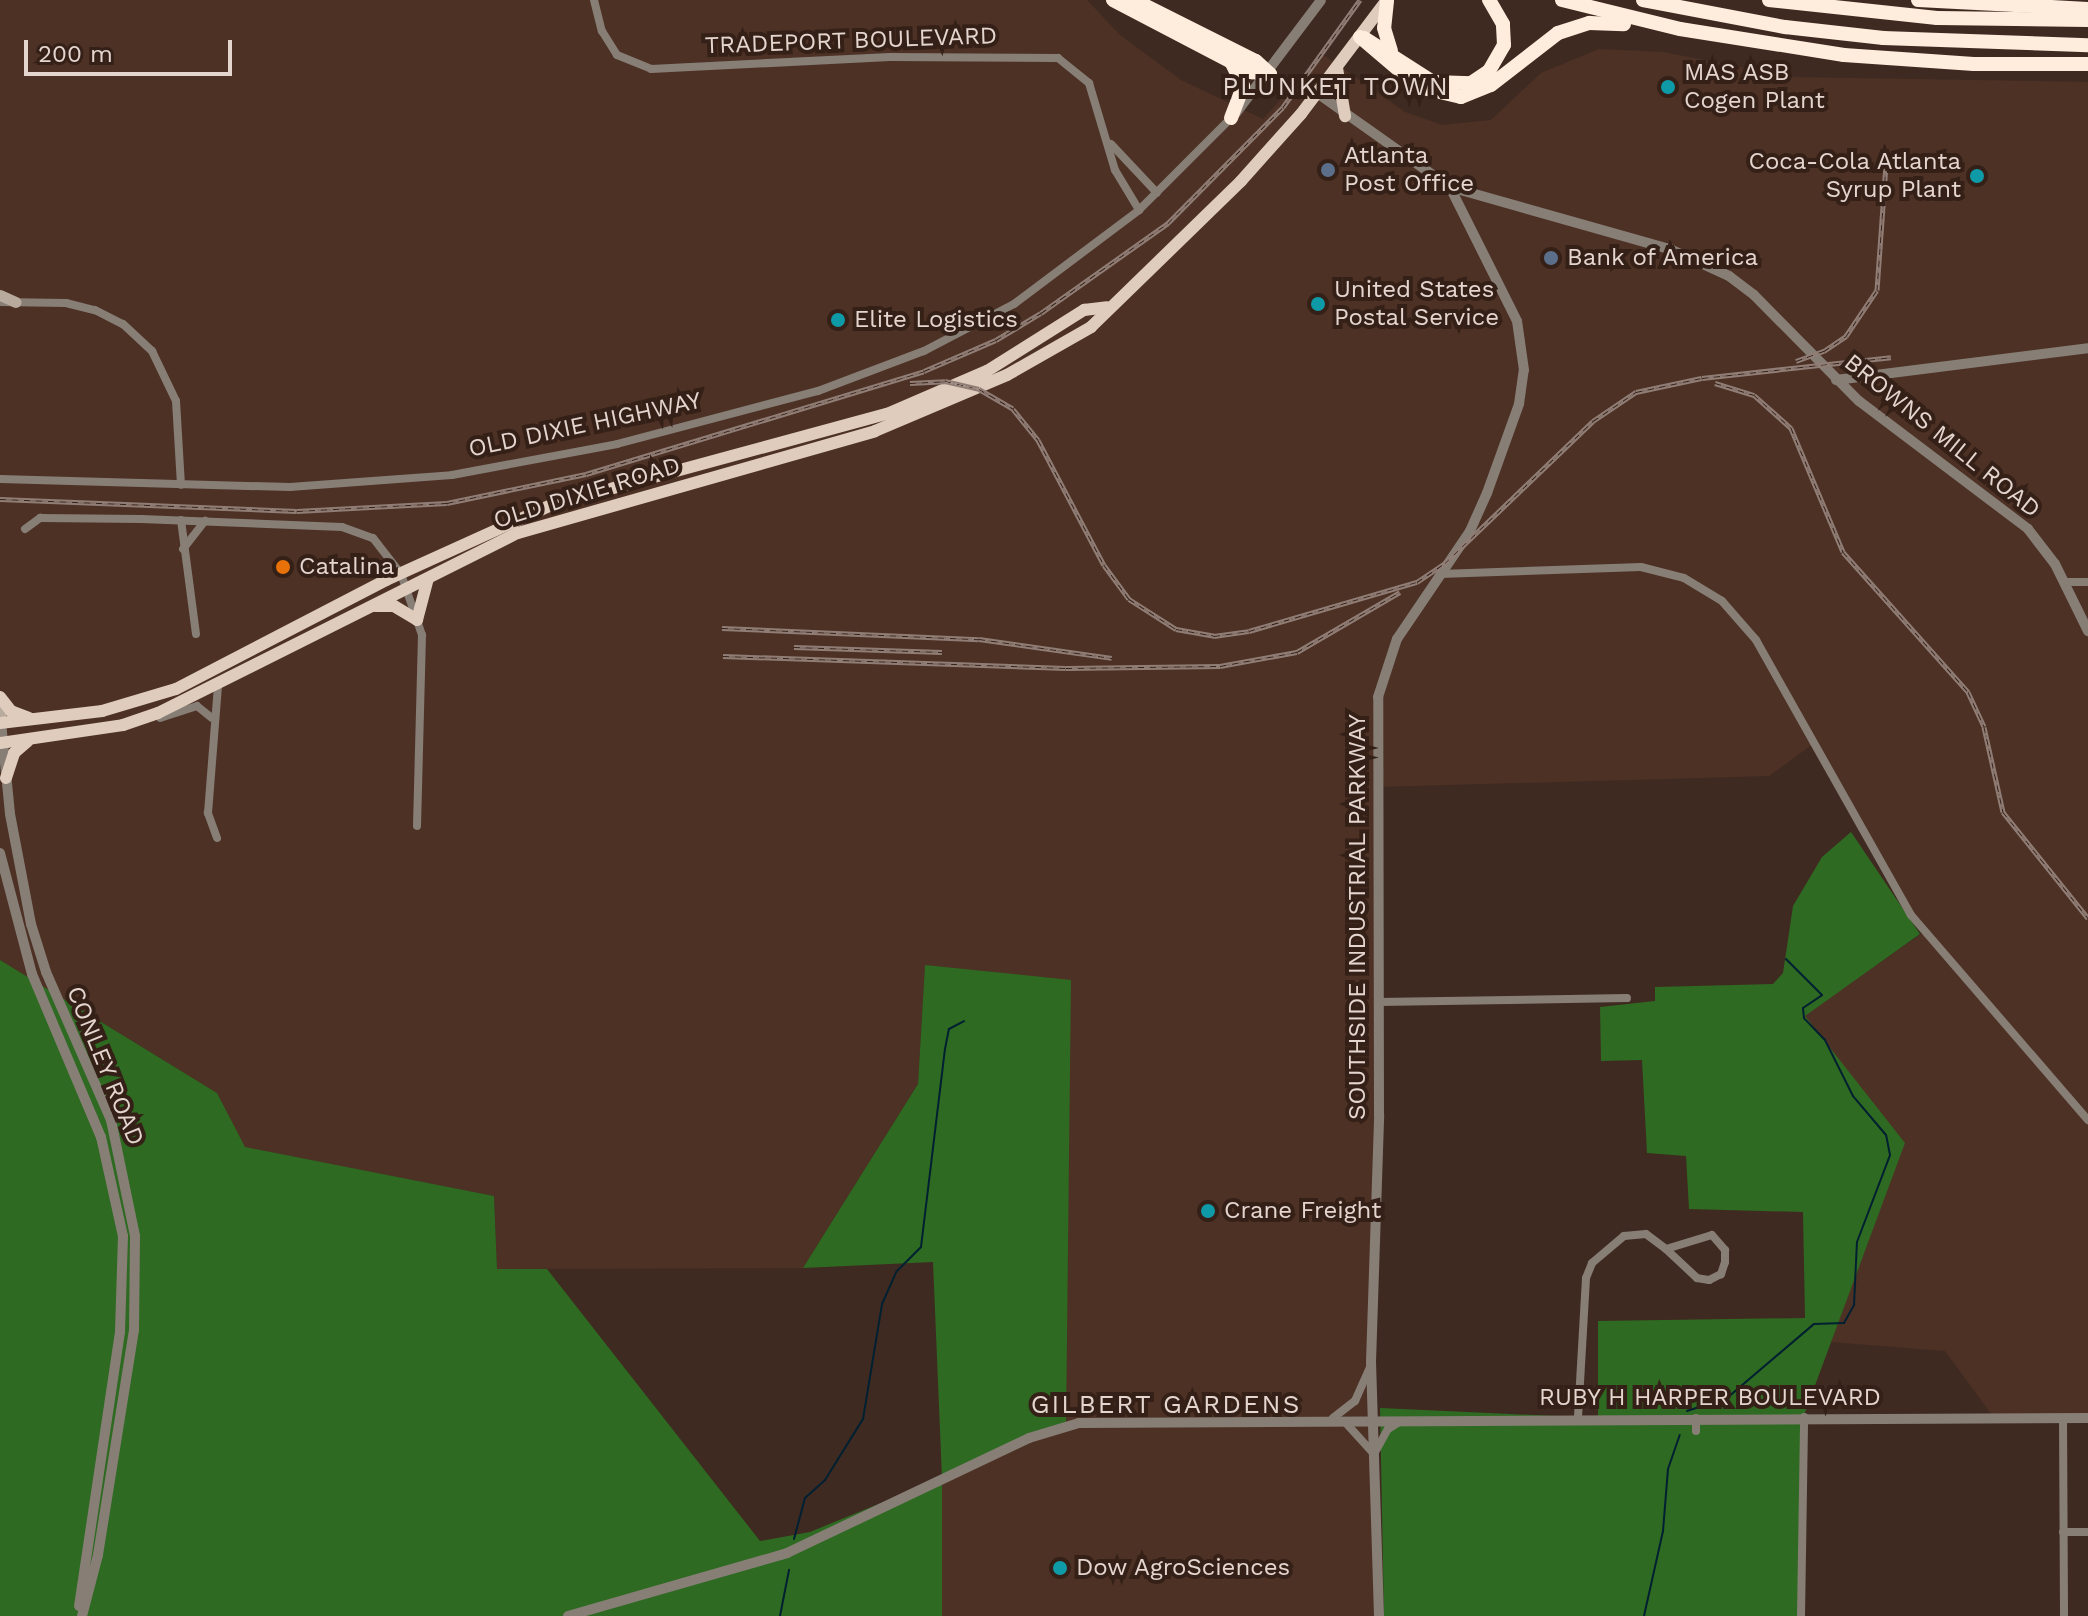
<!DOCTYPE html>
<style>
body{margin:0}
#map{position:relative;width:2088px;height:1616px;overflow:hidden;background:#3f2a21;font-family:"Work Sans",sans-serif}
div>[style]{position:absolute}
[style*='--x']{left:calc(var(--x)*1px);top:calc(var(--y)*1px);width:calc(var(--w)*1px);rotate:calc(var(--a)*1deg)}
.built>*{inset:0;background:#4d3125}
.forest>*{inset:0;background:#2e6a21}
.stream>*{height:2px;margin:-1px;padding:0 1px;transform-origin:1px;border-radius:1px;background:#002031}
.minor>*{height:8px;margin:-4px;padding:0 4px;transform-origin:4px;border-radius:4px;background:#877e76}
.tertiary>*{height:10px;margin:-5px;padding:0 5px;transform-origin:5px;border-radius:5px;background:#877e76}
.secondary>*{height:11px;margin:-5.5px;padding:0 5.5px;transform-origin:5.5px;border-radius:5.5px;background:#b8aa9d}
.primary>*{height:12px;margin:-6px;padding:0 6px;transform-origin:6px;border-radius:6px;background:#dfccbc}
.motorway>*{height:14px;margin:-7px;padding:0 7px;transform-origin:7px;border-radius:7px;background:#feecdc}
.rail>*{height:5px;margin-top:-2.5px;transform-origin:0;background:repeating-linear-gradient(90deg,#342017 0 6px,#907e76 0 12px);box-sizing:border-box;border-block:2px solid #907e76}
.dots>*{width:22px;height:22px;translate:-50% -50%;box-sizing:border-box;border:4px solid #342017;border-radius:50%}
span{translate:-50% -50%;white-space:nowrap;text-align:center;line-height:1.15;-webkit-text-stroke:8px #342017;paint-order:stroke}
.street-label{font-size:24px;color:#e4d5cf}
.poi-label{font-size:24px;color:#e4d5cf}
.left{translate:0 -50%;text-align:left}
.right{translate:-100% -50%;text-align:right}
.neighbourhood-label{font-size:26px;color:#e4d5cf;letter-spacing:2px}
.scale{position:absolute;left:24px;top:40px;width:208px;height:36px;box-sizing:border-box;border:4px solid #e4d5cf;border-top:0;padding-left:10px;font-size:24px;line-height:28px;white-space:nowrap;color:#e4d5cf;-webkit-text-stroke:6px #342017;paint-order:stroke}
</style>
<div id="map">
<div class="built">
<div style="clip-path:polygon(0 0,1087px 0,1120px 35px,1181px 80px,1263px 119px,1322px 54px,1405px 112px,1442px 125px,1491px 120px,1541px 73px,1599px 49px,1663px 52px,1792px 77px,2088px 82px,2088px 1420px,1995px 1419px,1945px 1351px,1831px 1342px,1904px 1143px,1804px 1016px,1924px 932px,1813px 744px,1769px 776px,1377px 787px,1381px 1001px,1371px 1239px,1384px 1616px,942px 1616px,942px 1479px,925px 965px,918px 1084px,803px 1268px,497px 1269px,494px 1196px,244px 1147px,217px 1093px,0 960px)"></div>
</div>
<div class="forest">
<div style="clip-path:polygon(1851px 832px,1920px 934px,1805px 1016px,1905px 1143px,1804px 1415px,1802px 1616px,1384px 1616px,1380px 1408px,1598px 1418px,1598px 1321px,1805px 1318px,1803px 1212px,1689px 1209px,1686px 1156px,1647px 1153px,1642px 1060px,1601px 1061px,1600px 1007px,1655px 1001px,1655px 987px,1773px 984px,1783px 973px,1793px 906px,1822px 857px)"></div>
<div style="clip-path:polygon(0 960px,217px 1093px,245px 1147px,494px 1196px,497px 1269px,547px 1269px,760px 1541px,810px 1532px,942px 1478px,933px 1262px,803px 1268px,918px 1084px,925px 965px,1071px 980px,1066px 1427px,942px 1479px,942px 1616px,0 1616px)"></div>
</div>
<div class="stream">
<div style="--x:1687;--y:1411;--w:42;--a:-18"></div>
<div style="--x:1727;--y:1398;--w:114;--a:-40.4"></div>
<div style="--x:1814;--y:1324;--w:30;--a:-2"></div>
<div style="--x:1844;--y:1323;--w:21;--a:-61"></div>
<div style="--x:1854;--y:1305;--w:63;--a:-87.3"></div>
<div style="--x:1857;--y:1242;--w:93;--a:-69.2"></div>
<div style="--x:1890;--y:1155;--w:20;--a:-101"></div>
<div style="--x:1886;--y:1135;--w:51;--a:-130.2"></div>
<div style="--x:1853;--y:1096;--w:63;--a:-116.6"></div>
<div style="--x:1825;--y:1040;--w:30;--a:-134"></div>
<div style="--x:1804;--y:1018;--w:10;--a:-96"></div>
<div style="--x:1803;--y:1008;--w:23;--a:-34"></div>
<div style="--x:1822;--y:995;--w:51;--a:-135"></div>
<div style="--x:794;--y:1539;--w:42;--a:-75"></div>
<div style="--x:805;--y:1498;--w:27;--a:-42"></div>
<div style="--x:825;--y:1480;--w:72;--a:-58.1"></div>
<div style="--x:863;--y:1419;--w:117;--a:-80.6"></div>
<div style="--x:882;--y:1304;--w:36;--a:-66"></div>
<div style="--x:897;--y:1271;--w:34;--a:-45"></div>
<div style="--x:921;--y:1247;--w:199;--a:-83.1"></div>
<div style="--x:945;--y:1049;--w:20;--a:-79"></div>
<div style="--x:949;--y:1029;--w:17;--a:-28"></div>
<div style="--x:780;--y:1616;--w:47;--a:-78.9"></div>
<div style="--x:1644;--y:1616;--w:87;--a:-77.4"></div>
<div style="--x:1663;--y:1531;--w:62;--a:-85.4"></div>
<div style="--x:1668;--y:1469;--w:36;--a:-71"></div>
</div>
<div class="minor">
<div style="--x:594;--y:0;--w:32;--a:76"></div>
<div style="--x:602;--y:31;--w:28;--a:58"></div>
<div style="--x:617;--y:55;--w:37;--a:22"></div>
<div style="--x:651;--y:69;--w:239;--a:-2.9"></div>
<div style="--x:890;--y:57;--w:168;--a:0.3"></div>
<div style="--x:1058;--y:58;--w:40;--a:39"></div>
<div style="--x:1089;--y:83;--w:91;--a:73.4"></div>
<div style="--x:1115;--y:170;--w:47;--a:59"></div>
<div style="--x:1111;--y:144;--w:67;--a:46.8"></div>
<div style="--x:0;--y:302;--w:66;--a:0.9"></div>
<div style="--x:66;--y:303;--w:30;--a:14"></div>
<div style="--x:95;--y:310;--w:31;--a:27"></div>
<div style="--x:123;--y:324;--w:40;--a:43"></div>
<div style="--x:152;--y:351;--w:55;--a:64.4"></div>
<div style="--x:176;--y:401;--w:84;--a:86.6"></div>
<div style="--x:0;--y:479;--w:290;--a:1.6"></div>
<div style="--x:290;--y:487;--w:162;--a:-4.2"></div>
<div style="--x:452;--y:475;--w:168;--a:-10.6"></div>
<div style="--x:617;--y:444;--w:208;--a:-14.8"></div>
<div style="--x:818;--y:391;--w:113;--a:-20.7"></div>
<div style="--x:924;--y:351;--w:102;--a:-27.6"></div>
<div style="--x:1014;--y:304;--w:156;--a:-36.9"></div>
<div style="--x:1139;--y:210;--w:130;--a:-45"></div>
<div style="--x:181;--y:520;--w:115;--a:82.5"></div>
<div style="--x:25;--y:529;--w:19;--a:-36"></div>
<div style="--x:40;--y:518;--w:101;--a:0.6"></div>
<div style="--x:141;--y:519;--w:201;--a:2.3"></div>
<div style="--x:342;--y:527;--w:33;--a:20"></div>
<div style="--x:373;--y:538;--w:46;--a:52.1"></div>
<div style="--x:401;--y:574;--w:65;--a:71"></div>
<div style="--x:422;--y:635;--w:191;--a:91.5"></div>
<div style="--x:183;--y:549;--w:36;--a:-52"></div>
<div style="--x:1440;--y:574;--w:201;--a:-2"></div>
<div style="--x:1641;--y:567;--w:44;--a:14.3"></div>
<div style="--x:1684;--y:578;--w:44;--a:31.2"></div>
<div style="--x:1722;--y:601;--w:52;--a:48.9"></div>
<div style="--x:1756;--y:640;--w:316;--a:60.6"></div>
<div style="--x:1911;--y:915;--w:271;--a:49.2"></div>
<div style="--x:2065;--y:582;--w:23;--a:0"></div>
<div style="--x:160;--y:718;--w:39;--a:-18"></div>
<div style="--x:197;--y:706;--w:19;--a:39"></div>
<div style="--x:217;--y:838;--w:27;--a:-110"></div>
<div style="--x:208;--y:813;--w:126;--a:-85.5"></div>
<div style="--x:1378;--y:1002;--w:249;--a:-0.9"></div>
<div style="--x:1712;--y:1235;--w:20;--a:49"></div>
<div style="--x:1725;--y:1250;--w:12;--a:90"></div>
<div style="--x:1725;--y:1262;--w:13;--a:108"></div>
<div style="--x:1721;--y:1274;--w:13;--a:153"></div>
<div style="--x:1709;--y:1280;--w:12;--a:-171"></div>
<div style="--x:1697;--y:1278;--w:42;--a:-136.9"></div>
<div style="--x:1666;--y:1249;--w:48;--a:-16.9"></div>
<div style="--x:1578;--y:1417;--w:139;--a:-86.7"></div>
<div style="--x:1586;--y:1278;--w:16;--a:-68"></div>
<div style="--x:1592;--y:1263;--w:42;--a:-40.2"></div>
<div style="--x:1624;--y:1236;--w:22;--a:-5"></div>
<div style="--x:1646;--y:1234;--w:25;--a:37"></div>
<div style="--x:1333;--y:1418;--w:28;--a:-38"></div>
<div style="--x:1355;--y:1401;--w:37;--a:-66"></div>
<div style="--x:2063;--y:1418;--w:198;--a:89.7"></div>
<div style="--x:1345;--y:1422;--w:43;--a:47.8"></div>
<div style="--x:1374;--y:1454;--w:29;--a:-61"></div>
<div style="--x:1388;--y:1429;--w:13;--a:-32"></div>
<div style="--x:1696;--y:1431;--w:13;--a:-90"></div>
<div style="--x:2063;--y:1532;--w:25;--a:0"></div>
<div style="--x:1801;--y:1616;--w:199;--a:-89.1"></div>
</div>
<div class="tertiary">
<div style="--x:1317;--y:93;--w:163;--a:35.3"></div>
<div style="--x:1450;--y:187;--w:231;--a:15.8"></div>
<div style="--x:1672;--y:250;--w:63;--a:24.5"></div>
<div style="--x:1729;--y:276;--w:31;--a:37"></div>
<div style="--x:1754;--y:295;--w:149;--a:45.3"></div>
<div style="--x:1859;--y:401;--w:212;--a:37.1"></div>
<div style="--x:2028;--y:529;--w:44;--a:52.4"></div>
<div style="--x:2055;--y:564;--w:75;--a:63.8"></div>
<div style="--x:1236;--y:113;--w:141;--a:-53"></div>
<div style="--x:1836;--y:380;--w:254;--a:-7.2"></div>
<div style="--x:1;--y:722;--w:92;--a:84.4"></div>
<div style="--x:10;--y:814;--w:112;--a:79.2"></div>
<div style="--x:31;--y:924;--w:50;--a:72.6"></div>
<div style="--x:46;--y:972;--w:162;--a:66.3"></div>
<div style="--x:111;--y:1120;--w:118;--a:78.3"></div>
<div style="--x:135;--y:1236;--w:94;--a:90.6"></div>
<div style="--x:134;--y:1330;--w:228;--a:99.1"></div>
<div style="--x:98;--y:1555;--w:63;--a:104.7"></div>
<div style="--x:0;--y:853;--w:125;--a:75.2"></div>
<div style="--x:32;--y:974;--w:177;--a:67.1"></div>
<div style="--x:101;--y:1137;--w:101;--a:77.5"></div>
<div style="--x:123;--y:1236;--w:96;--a:91.8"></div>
<div style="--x:120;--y:1332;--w:277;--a:98.5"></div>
<div style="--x:568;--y:1616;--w:228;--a:-16"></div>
<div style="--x:787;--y:1553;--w:268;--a:-25.4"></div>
<div style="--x:1029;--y:1438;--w:52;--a:-16.7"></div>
<div style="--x:1079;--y:1423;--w:1009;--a:-0.28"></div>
<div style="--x:1379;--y:1616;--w:254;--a:-91.8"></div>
<div style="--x:1371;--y:1362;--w:247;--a:-88.1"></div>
<div style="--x:1379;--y:1115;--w:418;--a:-90.1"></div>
<div style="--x:1378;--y:697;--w:61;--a:-71.9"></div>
<div style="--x:1397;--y:639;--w:130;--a:-55.9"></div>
<div style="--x:1470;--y:531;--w:42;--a:-65.9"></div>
<div style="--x:1487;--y:493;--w:95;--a:-70.2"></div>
<div style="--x:1519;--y:404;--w:34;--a:-82"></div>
<div style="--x:1524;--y:370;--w:49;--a:-98.1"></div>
<div style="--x:1517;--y:321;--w:150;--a:-116.6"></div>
</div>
<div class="secondary">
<div style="--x:0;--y:295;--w:17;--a:24"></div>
<div style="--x:0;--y:709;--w:13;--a:86"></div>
</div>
<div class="primary">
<div style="--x:1337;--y:68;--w:49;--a:80.5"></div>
<div style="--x:375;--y:606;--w:19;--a:0"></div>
<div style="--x:394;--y:606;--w:27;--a:31"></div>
<div style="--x:417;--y:620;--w:43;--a:-75.3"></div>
<div style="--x:0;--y:697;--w:18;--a:52"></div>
<div style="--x:11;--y:711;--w:19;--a:21"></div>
<div style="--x:0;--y:723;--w:103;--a:-6.7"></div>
<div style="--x:102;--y:711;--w:77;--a:-16.6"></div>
<div style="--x:176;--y:689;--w:237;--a:-27.4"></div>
<div style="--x:386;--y:580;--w:181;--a:-24.4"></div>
<div style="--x:551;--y:505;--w:348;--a:-15.2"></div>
<div style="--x:887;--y:414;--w:109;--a:-23.3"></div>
<div style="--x:987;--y:371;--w:115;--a:-32.2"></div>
<div style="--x:1084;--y:310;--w:23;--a:-7"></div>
<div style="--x:0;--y:743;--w:124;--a:-8.3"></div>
<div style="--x:123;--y:725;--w:37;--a:-19"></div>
<div style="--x:158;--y:713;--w:402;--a:-26.6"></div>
<div style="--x:518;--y:533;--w:371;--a:-15.9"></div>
<div style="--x:875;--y:431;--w:143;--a:-23"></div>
<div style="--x:1007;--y:375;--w:97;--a:-29.7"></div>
<div style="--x:1091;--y:327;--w:209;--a:-44.2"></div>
<div style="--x:1241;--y:181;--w:90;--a:-48.2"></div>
<div style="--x:1301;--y:114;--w:143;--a:-53"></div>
<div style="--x:6;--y:778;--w:26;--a:-72"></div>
<div style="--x:14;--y:753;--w:18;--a:-41"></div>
</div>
<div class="motorway">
<div style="--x:1113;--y:0;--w:156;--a:27.6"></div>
<div style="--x:1251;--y:72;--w:19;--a:6"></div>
<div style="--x:1134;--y:0;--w:136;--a:26.6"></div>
<div style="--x:1256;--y:61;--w:19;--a:43"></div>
<div style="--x:1562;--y:0;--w:122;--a:13.8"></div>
<div style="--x:1680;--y:29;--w:166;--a:9"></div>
<div style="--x:1844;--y:55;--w:130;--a:4"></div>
<div style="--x:1974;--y:64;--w:114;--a:0"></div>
<div style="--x:1643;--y:0;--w:145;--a:10.8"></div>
<div style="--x:1785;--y:27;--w:99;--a:6.4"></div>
<div style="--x:1883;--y:38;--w:205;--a:2"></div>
<div style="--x:1769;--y:0;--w:169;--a:6.1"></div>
<div style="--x:1937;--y:18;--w:151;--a:0.8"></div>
<div style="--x:1918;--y:0;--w:170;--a:3"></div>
<div style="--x:1387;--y:1;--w:27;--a:96"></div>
<div style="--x:1384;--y:28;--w:24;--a:73"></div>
<div style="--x:1360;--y:37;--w:77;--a:40.3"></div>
<div style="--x:1419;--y:87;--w:43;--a:13.4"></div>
<div style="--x:1461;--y:97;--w:32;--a:-22"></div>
<div style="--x:1491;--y:85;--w:85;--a:-37.8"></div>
<div style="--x:1558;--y:33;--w:33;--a:-18"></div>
<div style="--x:1589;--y:23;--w:35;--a:2"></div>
<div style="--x:1364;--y:38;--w:82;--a:32.5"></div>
<div style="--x:1433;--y:82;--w:38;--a:2"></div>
<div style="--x:1471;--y:83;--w:22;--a:-34"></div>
<div style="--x:1489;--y:71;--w:30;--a:-60"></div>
<div style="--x:1504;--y:45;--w:21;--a:-93"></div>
<div style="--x:1503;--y:24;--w:28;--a:-120"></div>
<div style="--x:1231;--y:118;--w:34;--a:-69"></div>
<div style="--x:1243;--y:86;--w:25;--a:-116"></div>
</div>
<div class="rail">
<div style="--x:1796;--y:361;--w:30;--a:-20"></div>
<div style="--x:1824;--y:351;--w:27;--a:-34"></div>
<div style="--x:1846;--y:336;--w:55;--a:-56"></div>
<div style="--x:1877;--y:290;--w:138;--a:-85.9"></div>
<div style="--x:910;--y:383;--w:35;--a:-3"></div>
<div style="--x:945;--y:381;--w:35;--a:13"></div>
<div style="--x:979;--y:389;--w:39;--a:30"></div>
<div style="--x:1013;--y:409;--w:40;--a:51"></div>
<div style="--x:1038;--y:440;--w:141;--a:62.2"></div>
<div style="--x:1104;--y:565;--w:42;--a:53.7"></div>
<div style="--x:1129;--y:599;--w:56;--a:32.6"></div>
<div style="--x:1176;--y:629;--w:39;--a:10"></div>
<div style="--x:1214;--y:636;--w:35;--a:-8"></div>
<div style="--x:1249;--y:631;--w:175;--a:-16.3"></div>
<div style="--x:1417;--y:582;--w:34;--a:-34"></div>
<div style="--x:1445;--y:563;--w:205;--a:-43.8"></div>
<div style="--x:1593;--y:421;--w:52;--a:-34"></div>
<div style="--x:1636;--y:392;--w:67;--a:-12"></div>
<div style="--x:1702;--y:378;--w:190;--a:-6.3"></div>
<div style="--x:1715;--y:383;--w:41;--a:17.1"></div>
<div style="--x:1754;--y:395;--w:50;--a:41.7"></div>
<div style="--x:1791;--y:428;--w:134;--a:67.2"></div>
<div style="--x:1843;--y:552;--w:188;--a:48.2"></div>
<div style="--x:1968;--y:692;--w:38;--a:65"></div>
<div style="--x:1984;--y:727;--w:87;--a:77.4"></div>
<div style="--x:2003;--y:812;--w:136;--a:51.3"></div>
<div style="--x:0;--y:499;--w:297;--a:2.3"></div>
<div style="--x:297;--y:511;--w:150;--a:-3.1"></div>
<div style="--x:447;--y:503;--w:142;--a:-11.8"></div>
<div style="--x:586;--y:474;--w:353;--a:-16.9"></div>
<div style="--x:924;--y:371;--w:78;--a:-23.3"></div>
<div style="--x:996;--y:340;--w:52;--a:-31"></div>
<div style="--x:1041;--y:313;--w:156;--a:-35.3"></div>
<div style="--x:1168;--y:223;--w:163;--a:-45.2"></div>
<div style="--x:1283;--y:107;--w:132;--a:-54.3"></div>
<div style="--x:722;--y:628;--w:257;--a:2.5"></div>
<div style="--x:979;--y:639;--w:134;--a:8.1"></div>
<div style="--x:794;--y:647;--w:148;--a:1.9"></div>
<div style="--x:723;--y:656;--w:343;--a:2"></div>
<div style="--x:1066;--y:668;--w:154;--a:-0.7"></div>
<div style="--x:1220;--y:666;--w:78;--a:-10.3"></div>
<div style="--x:1297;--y:652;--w:119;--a:-30.2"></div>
</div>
<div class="dots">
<div style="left:1668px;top:87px;background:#0f9aa8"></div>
<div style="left:1328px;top:170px;background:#5c6f8a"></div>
<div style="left:1977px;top:176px;background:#0f9aa8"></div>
<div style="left:1551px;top:258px;background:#5c6f8a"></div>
<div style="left:1318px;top:304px;background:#0f9aa8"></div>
<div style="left:838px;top:320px;background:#0f9aa8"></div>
<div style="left:283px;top:567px;background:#e8710a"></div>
<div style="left:1208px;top:1211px;background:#0f9aa8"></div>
<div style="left:1060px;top:1568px;background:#0f9aa8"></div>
</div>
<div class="street-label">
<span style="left:851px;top:41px;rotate:-2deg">TRADEPORT BOULEVARD</span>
<span style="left:585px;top:425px;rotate:-12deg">OLD DIXIE HIGHWAY</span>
<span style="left:1942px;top:436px;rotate:39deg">BROWNS MILL ROAD</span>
<span style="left:587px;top:493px;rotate:-17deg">OLD DIXIE ROAD</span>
<span style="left:1358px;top:917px;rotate:-90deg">SOUTHSIDE INDUSTRIAL PARKWAY</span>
<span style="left:105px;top:1066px;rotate:68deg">CONLEY ROAD</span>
<span style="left:1710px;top:1398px">RUBY H HARPER BOULEVARD</span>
</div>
<div class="poi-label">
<span class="left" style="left:1684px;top:87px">MAS ASB<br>Cogen Plant</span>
<span class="left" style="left:1344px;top:170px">Atlanta<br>Post Office</span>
<span class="right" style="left:1961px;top:176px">Coca-Cola Atlanta<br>Syrup Plant</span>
<span class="left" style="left:1567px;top:258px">Bank of America</span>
<span class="left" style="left:1334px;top:304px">United States<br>Postal Service</span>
<span class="left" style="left:854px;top:320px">Elite Logistics</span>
<span class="left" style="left:299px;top:567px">Catalina</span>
<span class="left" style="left:1224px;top:1211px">Crane Freight</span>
<span class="left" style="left:1076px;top:1568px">Dow AgroSciences</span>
</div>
<div class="neighbourhood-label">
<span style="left:1336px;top:87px">PLUNKET TOWN</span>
<span style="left:1166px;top:1405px">GILBERT GARDENS</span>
</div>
<div class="scale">200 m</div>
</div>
